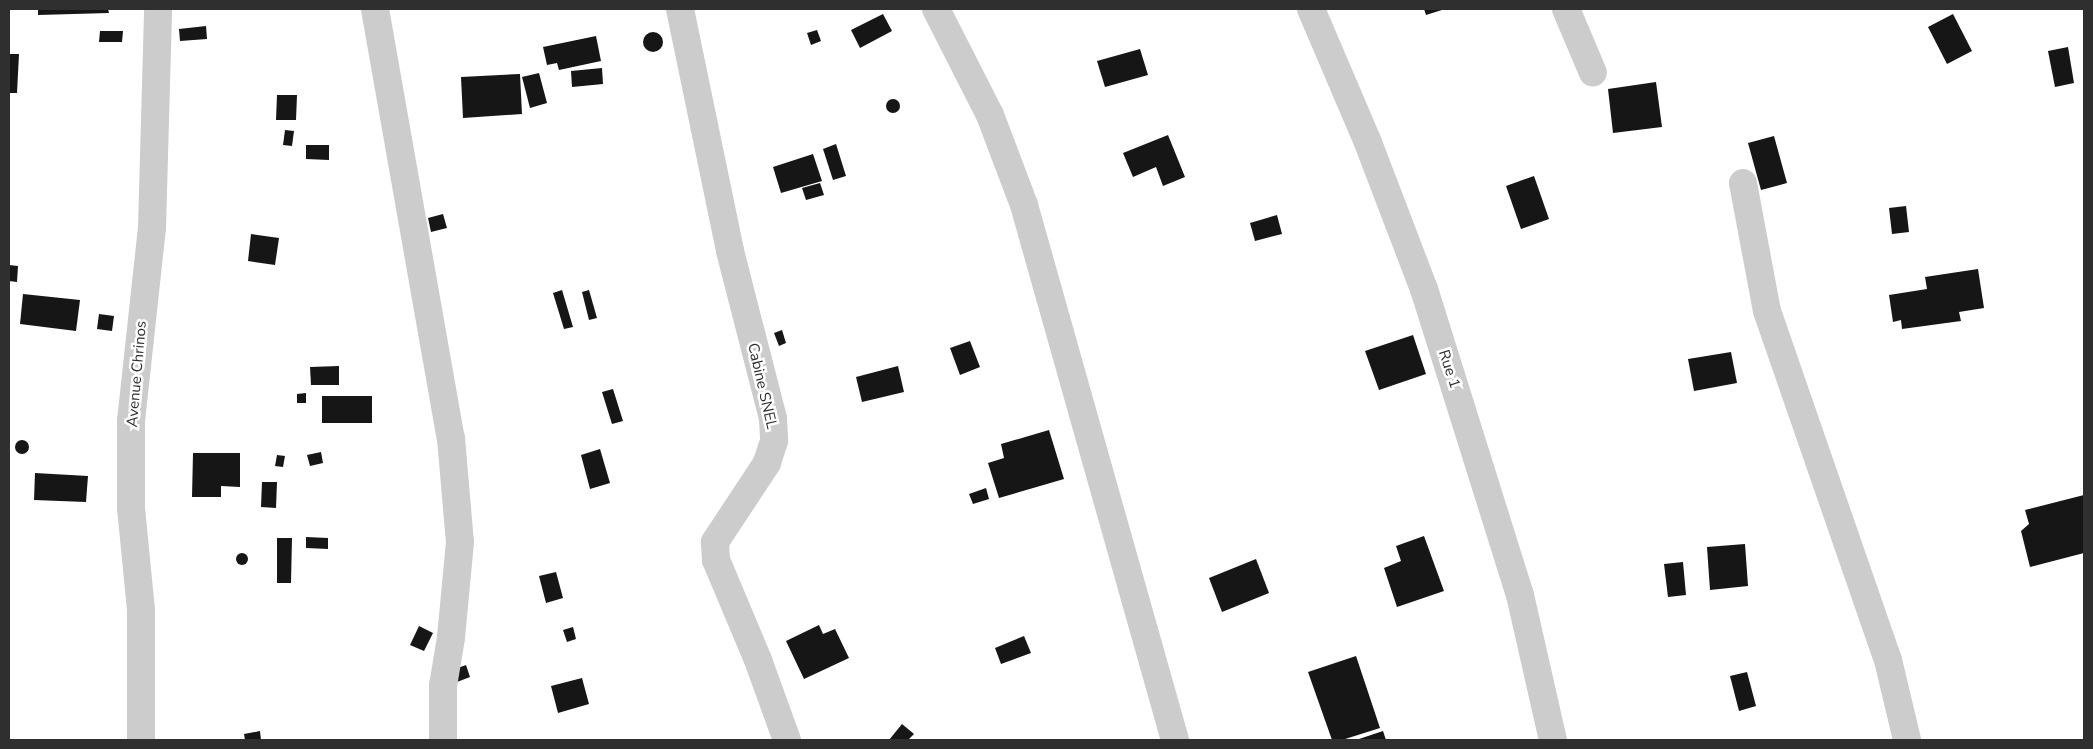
<!DOCTYPE html>
<style>
body{margin:0}
#map{position:relative;width:2093px;height:749px;overflow:hidden;background:#fff;font-family:"Nunito Sans",sans-serif}
div>[style]{position:absolute}
[style*='--x']{left:calc(var(--x)*1px);top:calc(var(--y)*1px);width:calc(var(--w)*1px);rotate:calc(var(--a)*1deg)}
.building>*{inset:0;background:#161616}
.round{border-radius:50%}
.minor>*{height:28px;margin:-14px;padding:0 14px;transform-origin:14px;border-radius:14px;background:#ccc}
span{translate:-50% -50%;white-space:nowrap;text-align:center;line-height:1.15;-webkit-text-stroke:5px #fff;paint-order:stroke}
.street-label{font-size:15px;color:#2f2f2f}
.frame{position:absolute;inset:0;border:10px solid #2f2f2f;pointer-events:none}
</style>
<div id="map">
<div class="building">
<div style="clip-path:polygon(38px 9px,108px 9px,109px 13px,38px 15px)"></div>
<div style="clip-path:polygon(1424px 9px,1445px 9px,1426px 15px)"></div>
<div style="clip-path:polygon(883px 14px,892px 31px,860px 48px,851px 30px)"></div>
<div style="clip-path:polygon(1953px 14px,1972px 51px,1947px 64px,1928px 27px)"></div>
<div style="clip-path:polygon(206px 26px,207px 39px,180px 41px,179px 29px)"></div>
<div style="clip-path:polygon(817px 30px,821px 41px,811px 45px,807px 33px)"></div>
<div style="clip-path:polygon(100px 31px,123px 31px,122px 42px,99px 42px)"></div>
<div class="round" style="left:643px;top:32px;width:20px;height:20px"></div>
<div style="clip-path:polygon(596px 36px,601px 61px,559px 70px,557px 63px,547px 65px,543px 47px)"></div>
<div style="clip-path:polygon(2068px 47px,2074px 83px,2055px 87px,2048px 51px)"></div>
<div style="clip-path:polygon(1140px 49px,1148px 75px,1105px 87px,1097px 61px)"></div>
<div style="clip-path:polygon(9px 54px,19px 54px,17px 93px,9px 93px)"></div>
<div style="clip-path:polygon(602px 68px,603px 84px,572px 87px,571px 71px)"></div>
<div style="clip-path:polygon(539px 73px,547px 103px,530px 108px,522px 77px)"></div>
<div style="clip-path:polygon(520px 74px,522px 114px,463px 118px,461px 77px)"></div>
<div style="clip-path:polygon(1656px 82px,1662px 127px,1613px 133px,1608px 89px)"></div>
<div style="clip-path:polygon(277px 95px,297px 95px,296px 120px,276px 120px)"></div>
<div class="round" style="left:886px;top:99px;width:14px;height:14px"></div>
<div style="clip-path:polygon(285px 130px,294px 131px,292px 146px,283px 145px)"></div>
<div style="clip-path:polygon(1168px 135px,1185px 177px,1163px 186px,1156px 167px,1133px 177px,1123px 153px)"></div>
<div style="clip-path:polygon(1774px 136px,1787px 183px,1761px 190px,1748px 143px)"></div>
<div style="clip-path:polygon(836px 144px,846px 176px,833px 180px,823px 149px)"></div>
<div style="clip-path:polygon(306px 145px,329px 145px,329px 160px,306px 159px)"></div>
<div style="clip-path:polygon(813px 154px,822px 181px,781px 193px,773px 167px)"></div>
<div style="clip-path:polygon(1534px 176px,1549px 219px,1521px 229px,1506px 186px)"></div>
<div style="clip-path:polygon(820px 183px,824px 195px,806px 200px,802px 188px)"></div>
<div style="clip-path:polygon(1906px 206px,1909px 232px,1892px 234px,1889px 208px)"></div>
<div style="clip-path:polygon(443px 214px,447px 228px,431px 232px,428px 218px)"></div>
<div style="clip-path:polygon(1277px 215px,1282px 234px,1255px 241px,1250px 223px)"></div>
<div style="clip-path:polygon(251px 234px,279px 238px,275px 265px,248px 261px)"></div>
<div style="clip-path:polygon(9px 265px,18px 266px,17px 282px,9px 281px)"></div>
<div style="clip-path:polygon(1978px 269px,1984px 308px,1959px 312px,1961px 321px,1902px 329px,1901px 320px,1893px 322px,1889px 295px,1927px 289px,1925px 277px)"></div>
<div style="clip-path:polygon(562px 290px,573px 327px,564px 329px,553px 293px)"></div>
<div style="clip-path:polygon(589px 290px,597px 318px,589px 320px,582px 292px)"></div>
<div style="clip-path:polygon(23px 294px,80px 300px,76px 331px,20px 324px)"></div>
<div style="clip-path:polygon(99px 314px,114px 316px,112px 331px,97px 329px)"></div>
<div style="clip-path:polygon(782px 330px,786px 343px,779px 346px,774px 333px)"></div>
<div style="clip-path:polygon(1413px 335px,1426px 374px,1379px 390px,1365px 351px)"></div>
<div style="clip-path:polygon(970px 341px,980px 367px,960px 375px,950px 348px)"></div>
<div style="clip-path:polygon(1731px 352px,1737px 383px,1694px 391px,1688px 359px)"></div>
<div style="clip-path:polygon(339px 366px,339px 385px,311px 385px,310px 367px)"></div>
<div style="clip-path:polygon(898px 366px,904px 392px,862px 402px,856px 377px)"></div>
<div style="clip-path:polygon(613px 389px,623px 421px,612px 424px,602px 392px)"></div>
<div style="clip-path:polygon(306px 393px,306px 403px,297px 403px,297px 394px)"></div>
<div style="clip-path:polygon(322px 396px,372px 396px,372px 423px,322px 423px)"></div>
<div style="clip-path:polygon(1049px 430px,1064px 479px,999px 498px,988px 463px,1004px 458px,1001px 444px)"></div>
<div class="round" style="left:15px;top:440px;width:14px;height:14px"></div>
<div style="clip-path:polygon(600px 449px,610px 483px,590px 489px,581px 455px)"></div>
<div style="clip-path:polygon(321px 452px,323px 463px,310px 466px,307px 455px)"></div>
<div style="clip-path:polygon(193px 453px,240px 453px,240px 487px,221px 486px,221px 497px,192px 497px)"></div>
<div style="clip-path:polygon(277px 455px,285px 456px,283px 467px,275px 466px)"></div>
<div style="clip-path:polygon(35px 473px,88px 476px,86px 502px,34px 500px)"></div>
<div style="clip-path:polygon(262px 482px,277px 482px,276px 508px,261px 507px)"></div>
<div style="clip-path:polygon(986px 488px,989px 499px,973px 504px,969px 494px)"></div>
<div style="clip-path:polygon(2084px 495px,2084px 553px,2030px 567px,2021px 531px,2029px 524px,2025px 510px)"></div>
<div style="clip-path:polygon(1424px 536px,1444px 591px,1397px 607px,1384px 568px,1401px 561px,1396px 546px)"></div>
<div style="clip-path:polygon(306px 537px,328px 538px,328px 549px,306px 548px)"></div>
<div style="clip-path:polygon(277px 538px,292px 538px,291px 583px,277px 583px)"></div>
<div style="clip-path:polygon(1745px 544px,1748px 586px,1710px 590px,1707px 547px)"></div>
<div class="round" style="left:236px;top:553px;width:12px;height:12px"></div>
<div style="clip-path:polygon(1256px 559px,1269px 593px,1222px 612px,1209px 578px)"></div>
<div style="clip-path:polygon(1683px 562px,1686px 595px,1668px 597px,1664px 564px)"></div>
<div style="clip-path:polygon(556px 572px,563px 598px,546px 603px,539px 576px)"></div>
<div style="clip-path:polygon(819px 625px,823px 634px,835px 629px,849px 658px,804px 679px,786px 641px)"></div>
<div style="clip-path:polygon(419px 626px,433px 633px,424px 651px,410px 645px)"></div>
<div style="clip-path:polygon(573px 627px,576px 639px,567px 642px,563px 630px)"></div>
<div style="clip-path:polygon(1024px 636px,1031px 653px,1001px 664px,995px 648px)"></div>
<div style="clip-path:polygon(1356px 656px,1380px 728px,1342px 740px,1332px 740px,1308px 672px)"></div>
<div style="clip-path:polygon(466px 665px,470px 677px,457px 682px,452px 670px)"></div>
<div style="clip-path:polygon(1747px 672px,1756px 706px,1739px 711px,1730px 676px)"></div>
<div style="clip-path:polygon(582px 678px,589px 704px,558px 713px,551px 686px)"></div>
<div style="clip-path:polygon(902px 724px,914px 734px,908px 740px,889px 740px)"></div>
<div style="clip-path:polygon(260px 731px,261px 740px,245px 740px,244px 734px)"></div>
<div style="clip-path:polygon(1383px 731px,1386px 740px,1356px 740px)"></div>
</div>
<div class="minor">
<div style="--x:375;--y:9;--w:436;--a:80"></div>
<div style="--x:451;--y:438;--w:104;--a:85.1"></div>
<div style="--x:460;--y:542;--w:96;--a:95.4"></div>
<div style="--x:451;--y:638;--w:49;--a:99.5"></div>
<div style="--x:443;--y:686;--w:54;--a:90"></div>
<div style="--x:680;--y:9;--w:247;--a:78.3"></div>
<div style="--x:730;--y:251;--w:173;--a:75.6"></div>
<div style="--x:773;--y:419;--w:22;--a:87"></div>
<div style="--x:774;--y:441;--w:23;--a:108"></div>
<div style="--x:767;--y:463;--w:95;--a:123.4"></div>
<div style="--x:715;--y:542;--w:18;--a:87"></div>
<div style="--x:716;--y:560;--w:108;--a:67.2"></div>
<div style="--x:758;--y:660;--w:85;--a:70.1"></div>
<div style="--x:936;--y:9;--w:119;--a:63"></div>
<div style="--x:990;--y:115;--w:96;--a:69.3"></div>
<div style="--x:1024;--y:205;--w:556;--a:74.24"></div>
<div style="--x:1311;--y:9;--w:142;--a:66.9"></div>
<div style="--x:1367;--y:140;--w:160;--a:69.1"></div>
<div style="--x:1424;--y:289;--w:321;--a:72.6"></div>
<div style="--x:1520;--y:595;--w:149;--a:77.2"></div>
<div style="--x:1566;--y:9;--w:69;--a:67.1"></div>
<div style="--x:1743;--y:183;--w:130;--a:79.4"></div>
<div style="--x:1767;--y:311;--w:369;--a:70.9"></div>
<div style="--x:1888;--y:660;--w:82;--a:76.6"></div>
<div style="--x:141;--y:740;--w:130;--a:-90"></div>
<div style="--x:141;--y:610;--w:102;--a:-95.6"></div>
<div style="--x:131;--y:508;--w:87;--a:-90"></div>
<div style="--x:131;--y:421;--w:194;--a:-83.8"></div>
<div style="--x:152;--y:228;--w:219;--a:-88.4"></div>
</div>
<div class="street-label">
<span style="left:1449px;top:369px;rotate:72deg">Rue 1</span>
<span style="left:137px;top:374px;rotate:-85deg">Avenue Chrinos</span>
<span style="left:762px;top:386px;rotate:77deg">Cabine SNEL</span>
</div>
<div class="frame"></div>
</div>
